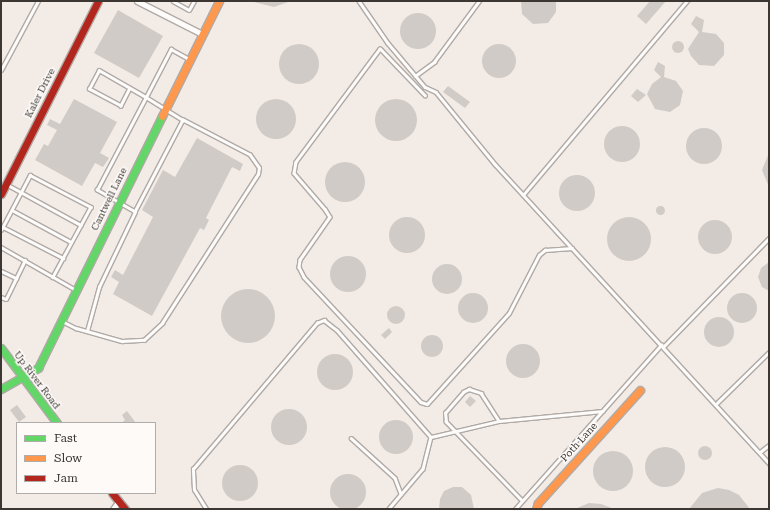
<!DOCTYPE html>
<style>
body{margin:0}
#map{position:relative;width:770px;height:510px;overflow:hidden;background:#f3ebe6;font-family:"Roboto Serif",serif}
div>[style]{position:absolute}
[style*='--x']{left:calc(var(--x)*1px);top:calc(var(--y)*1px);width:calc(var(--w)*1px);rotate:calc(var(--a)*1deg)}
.building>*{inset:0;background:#d0cbc6}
.round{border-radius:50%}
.roads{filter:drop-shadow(1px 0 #b0aaa6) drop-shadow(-1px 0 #b0aaa6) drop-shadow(0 1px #b0aaa6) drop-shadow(0 -1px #b0aaa6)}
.lane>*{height:2.5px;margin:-1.25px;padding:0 1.25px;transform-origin:1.25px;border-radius:1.25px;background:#fdfcfb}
.street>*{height:5px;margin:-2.5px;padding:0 2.5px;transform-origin:2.5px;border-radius:2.5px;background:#fdfcfb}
.fast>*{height:7px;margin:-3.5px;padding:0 3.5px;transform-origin:3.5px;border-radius:3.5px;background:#63d668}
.slow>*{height:7px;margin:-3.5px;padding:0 3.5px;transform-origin:3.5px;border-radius:3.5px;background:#ff974d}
.jam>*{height:7px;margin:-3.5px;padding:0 3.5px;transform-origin:3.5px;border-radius:3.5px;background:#b3261e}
span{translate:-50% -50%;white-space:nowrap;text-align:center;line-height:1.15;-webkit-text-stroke:3px #fdfaf8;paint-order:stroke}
.street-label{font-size:10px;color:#3c3733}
.frame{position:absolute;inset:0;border:2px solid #3c3733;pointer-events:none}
.legend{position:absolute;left:16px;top:422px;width:140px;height:72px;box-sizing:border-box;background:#fdfaf8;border:1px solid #b0aca9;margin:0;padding:5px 7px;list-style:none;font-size:12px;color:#3c3733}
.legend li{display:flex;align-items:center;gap:8px;height:20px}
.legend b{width:20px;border:1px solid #b0aca9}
</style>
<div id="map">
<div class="building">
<div style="clip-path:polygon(291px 1px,274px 7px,254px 2px,254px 1px)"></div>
<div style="clip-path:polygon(521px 1px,556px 1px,556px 12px,548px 23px,533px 24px,522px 14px)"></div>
<div style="clip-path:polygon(650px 1px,666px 1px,646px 24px,637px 16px)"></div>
<div style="clip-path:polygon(118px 10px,163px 36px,139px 78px,94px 53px)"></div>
<div class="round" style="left:400px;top:13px;width:36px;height:36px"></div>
<div style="clip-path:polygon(696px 16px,704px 20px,702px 32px,716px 34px,724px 43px,724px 55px,714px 66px,699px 65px,691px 56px,688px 49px,699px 32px,691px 24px)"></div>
<div class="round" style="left:672px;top:41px;width:12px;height:12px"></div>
<div class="round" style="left:279px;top:44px;width:40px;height:40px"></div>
<div class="round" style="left:482px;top:44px;width:34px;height:34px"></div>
<div style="clip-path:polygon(658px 62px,665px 66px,664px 77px,676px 81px,683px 91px,680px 105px,670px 112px,655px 109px,647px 94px,652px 84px,661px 77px,654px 70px)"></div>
<div style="clip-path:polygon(448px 86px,470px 102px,465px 108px,443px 92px)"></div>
<div style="clip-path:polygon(637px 89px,646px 95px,638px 102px,631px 96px)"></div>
<div style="clip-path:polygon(74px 99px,117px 122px,100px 153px,109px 158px,103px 167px,95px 163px,82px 186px,35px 160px,44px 144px,48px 146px,57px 130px,47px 125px,50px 119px,60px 124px)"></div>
<div class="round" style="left:256px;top:99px;width:40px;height:40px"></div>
<div class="round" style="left:375px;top:99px;width:42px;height:42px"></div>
<div class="round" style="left:604px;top:126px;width:36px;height:36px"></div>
<div class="round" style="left:686px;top:128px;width:36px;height:36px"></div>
<div style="clip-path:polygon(197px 138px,243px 164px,240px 171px,232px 167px,206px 218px,209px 220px,204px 230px,200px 228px,152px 316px,113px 294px,119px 282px,111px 277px,115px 270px,123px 275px,153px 217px,142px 210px,163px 170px,175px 177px)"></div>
<div style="clip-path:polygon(769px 153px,769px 187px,762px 170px)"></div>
<div class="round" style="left:325px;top:162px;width:40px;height:40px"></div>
<div class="round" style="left:559px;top:175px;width:36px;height:36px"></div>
<div class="round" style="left:655.5px;top:205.5px;width:9px;height:9px"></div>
<div class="round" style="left:607px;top:217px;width:44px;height:44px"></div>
<div class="round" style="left:389px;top:217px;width:36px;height:36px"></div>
<div class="round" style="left:698px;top:220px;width:34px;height:34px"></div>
<div class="round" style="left:330px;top:256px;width:36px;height:36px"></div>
<div style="clip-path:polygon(769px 262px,769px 291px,762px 287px,758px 277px,761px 268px)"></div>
<div class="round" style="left:432px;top:264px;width:30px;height:30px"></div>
<div class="round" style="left:221px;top:289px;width:54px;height:54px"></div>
<div class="round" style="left:458px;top:293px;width:30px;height:30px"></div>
<div class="round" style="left:727px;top:293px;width:30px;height:30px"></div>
<div class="round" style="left:387px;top:306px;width:18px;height:18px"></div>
<div class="round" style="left:704px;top:317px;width:30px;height:30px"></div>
<div style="clip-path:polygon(389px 328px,392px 332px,385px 339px,381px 335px)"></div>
<div class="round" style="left:421px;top:335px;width:22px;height:22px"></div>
<div class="round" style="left:506px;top:344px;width:34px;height:34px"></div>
<div class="round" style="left:317px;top:354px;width:36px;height:36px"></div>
<div style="clip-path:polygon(470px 396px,476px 401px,470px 407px,465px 402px)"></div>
<div style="clip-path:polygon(17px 405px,26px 417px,19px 422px,10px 410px)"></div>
<div class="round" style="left:271px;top:409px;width:36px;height:36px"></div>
<div style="clip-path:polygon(127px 411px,136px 423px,121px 423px,125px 420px,122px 415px)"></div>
<div class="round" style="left:379px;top:420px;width:34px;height:34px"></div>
<div class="round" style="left:698px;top:446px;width:14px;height:14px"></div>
<div class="round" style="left:645px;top:447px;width:40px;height:40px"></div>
<div class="round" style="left:593px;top:451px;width:40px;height:40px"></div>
<div class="round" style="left:222px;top:465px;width:36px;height:36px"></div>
<div class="round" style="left:330px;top:474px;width:36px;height:36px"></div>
<div style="clip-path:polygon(462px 487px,471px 495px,474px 509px,439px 509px,440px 499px,444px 491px,453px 487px)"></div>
<div style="clip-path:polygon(718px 488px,729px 490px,739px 495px,750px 509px,689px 509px,702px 493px)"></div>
<div style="clip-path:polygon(589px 503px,601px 504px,614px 509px,575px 509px)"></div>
</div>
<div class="roads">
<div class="lane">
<div style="--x:173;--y:1;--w:18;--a:29"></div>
<div style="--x:189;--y:10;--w:10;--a:-61"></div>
<div style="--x:359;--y:1;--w:51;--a:55.4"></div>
<div style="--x:388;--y:43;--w:57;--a:49.9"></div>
<div style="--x:425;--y:87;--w:12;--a:24"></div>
<div style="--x:436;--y:92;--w:93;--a:50.7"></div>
<div style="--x:495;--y:164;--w:406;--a:47.5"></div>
<div style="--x:1;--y:70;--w:78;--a:-61.8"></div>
<div style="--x:415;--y:76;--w:24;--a:-36"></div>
<div style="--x:434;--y:62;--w:76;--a:-53.6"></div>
<div style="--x:130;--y:88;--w:20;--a:117"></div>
<div style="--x:121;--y:106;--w:36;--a:-152"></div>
<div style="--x:89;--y:89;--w:21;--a:-62"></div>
<div style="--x:99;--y:70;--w:54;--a:29.9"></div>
<div style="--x:146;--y:97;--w:54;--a:-62.5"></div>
<div style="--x:171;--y:49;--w:21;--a:29"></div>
<div style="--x:425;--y:96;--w:65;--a:-133.8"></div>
<div style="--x:380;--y:49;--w:141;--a:126.6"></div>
<div style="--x:296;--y:162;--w:11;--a:100"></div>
<div style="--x:294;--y:173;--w:48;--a:49.3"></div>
<div style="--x:325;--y:209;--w:9;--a:58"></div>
<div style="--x:330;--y:217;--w:52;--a:124.9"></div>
<div style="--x:300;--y:260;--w:7;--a:98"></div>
<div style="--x:299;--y:267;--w:11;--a:63"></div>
<div style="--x:304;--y:277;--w:171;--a:46.9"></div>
<div style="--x:421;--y:402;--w:6;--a:18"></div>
<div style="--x:427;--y:404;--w:122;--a:-48"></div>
<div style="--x:509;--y:313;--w:65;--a:-62.7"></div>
<div style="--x:539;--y:255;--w:8;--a:-40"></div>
<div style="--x:545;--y:250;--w:27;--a:-4"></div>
<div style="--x:146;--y:97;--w:44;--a:31.9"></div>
<div style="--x:183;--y:120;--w:104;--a:117.6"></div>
<div style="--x:135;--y:212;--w:44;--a:-149.9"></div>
<div style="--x:97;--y:190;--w:105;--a:-62.2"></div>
<div style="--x:8;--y:185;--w:83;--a:28.7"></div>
<div style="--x:523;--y:195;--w:254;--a:-49.8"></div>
<div style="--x:12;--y:210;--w:67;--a:28.5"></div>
<div style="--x:3;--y:227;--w:68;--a:27.3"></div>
<div style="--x:1;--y:230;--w:62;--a:-62.2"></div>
<div style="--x:30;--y:175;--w:69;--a:27.7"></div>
<div style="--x:91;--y:207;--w:80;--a:118.5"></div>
<div style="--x:1;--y:247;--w:86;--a:29.8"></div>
<div style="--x:1;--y:271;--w:17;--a:25"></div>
<div style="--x:1;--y:297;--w:5;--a:22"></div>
<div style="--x:6;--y:299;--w:43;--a:-64"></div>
<div style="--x:62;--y:321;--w:16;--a:27"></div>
<div style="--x:76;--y:328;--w:48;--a:15.8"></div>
<div style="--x:122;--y:341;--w:22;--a:-3"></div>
<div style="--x:144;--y:340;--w:25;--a:-43"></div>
<div style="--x:162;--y:323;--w:177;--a:-57.2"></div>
<div style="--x:258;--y:174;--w:6;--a:-81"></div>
<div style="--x:259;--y:168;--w:16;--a:-125"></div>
<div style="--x:250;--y:155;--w:76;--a:-152.4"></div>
<div style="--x:87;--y:331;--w:46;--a:-74.7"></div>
<div style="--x:99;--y:287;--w:83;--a:-64.4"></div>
<div style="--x:663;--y:347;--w:152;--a:-45.8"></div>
<div style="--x:717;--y:403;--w:73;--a:-44.4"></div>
<div style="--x:431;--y:437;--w:70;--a:-13.2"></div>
<div style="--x:351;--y:438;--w:59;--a:42.3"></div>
<div style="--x:395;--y:478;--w:17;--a:69"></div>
<div style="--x:760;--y:452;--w:11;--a:-38"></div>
<div style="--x:522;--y:501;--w:110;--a:-133.9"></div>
<div style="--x:446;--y:422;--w:9;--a:-96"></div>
<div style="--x:445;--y:413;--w:28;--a:-49"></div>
<div style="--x:463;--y:392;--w:7;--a:-27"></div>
<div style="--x:469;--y:389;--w:13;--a:18"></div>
<div style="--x:481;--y:393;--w:33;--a:57"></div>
<div style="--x:499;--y:421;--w:104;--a:-5.5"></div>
<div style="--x:206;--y:509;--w:22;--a:-122"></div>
<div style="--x:194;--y:490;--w:21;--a:-93"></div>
<div style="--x:193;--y:469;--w:192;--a:-49.7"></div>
<div style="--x:317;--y:323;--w:8;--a:-23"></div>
<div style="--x:324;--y:320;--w:16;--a:38"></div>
<div style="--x:337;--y:330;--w:142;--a:48.7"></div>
<div style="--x:431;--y:437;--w:33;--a:104"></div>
<div style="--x:423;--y:469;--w:52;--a:130.4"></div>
<div style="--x:515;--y:509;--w:220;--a:-48.3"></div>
</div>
<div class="street">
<div style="--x:137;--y:1;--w:73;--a:26.9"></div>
<div style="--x:113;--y:509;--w:10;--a:-53"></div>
</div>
<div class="fast">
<div style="--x:1;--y:348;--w:94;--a:53.3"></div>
<div style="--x:1;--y:389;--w:43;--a:-29.6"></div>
<div style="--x:38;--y:368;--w:281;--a:-63.8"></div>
</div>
<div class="slow">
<div style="--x:162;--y:116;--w:128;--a:-63.6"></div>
<div style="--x:536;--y:509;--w:6;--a:-72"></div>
<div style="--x:538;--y:503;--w:152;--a:-47.9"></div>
</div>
<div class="jam">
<div style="--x:1;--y:194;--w:216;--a:-63.3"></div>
<div style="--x:112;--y:493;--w:21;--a:51"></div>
</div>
</div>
<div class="street-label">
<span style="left:40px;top:93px;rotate:-63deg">Kaler Drive</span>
<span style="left:109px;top:199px;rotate:-64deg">Cantwell Lane</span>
<span style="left:37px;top:380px;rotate:53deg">Up River Road</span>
<span style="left:579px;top:442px;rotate:-48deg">Poth Lane</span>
</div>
<div class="frame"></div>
<ul class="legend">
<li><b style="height:5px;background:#63d668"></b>Fast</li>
<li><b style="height:5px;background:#ff974d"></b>Slow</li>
<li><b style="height:5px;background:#b3261e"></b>Jam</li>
</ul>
</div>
